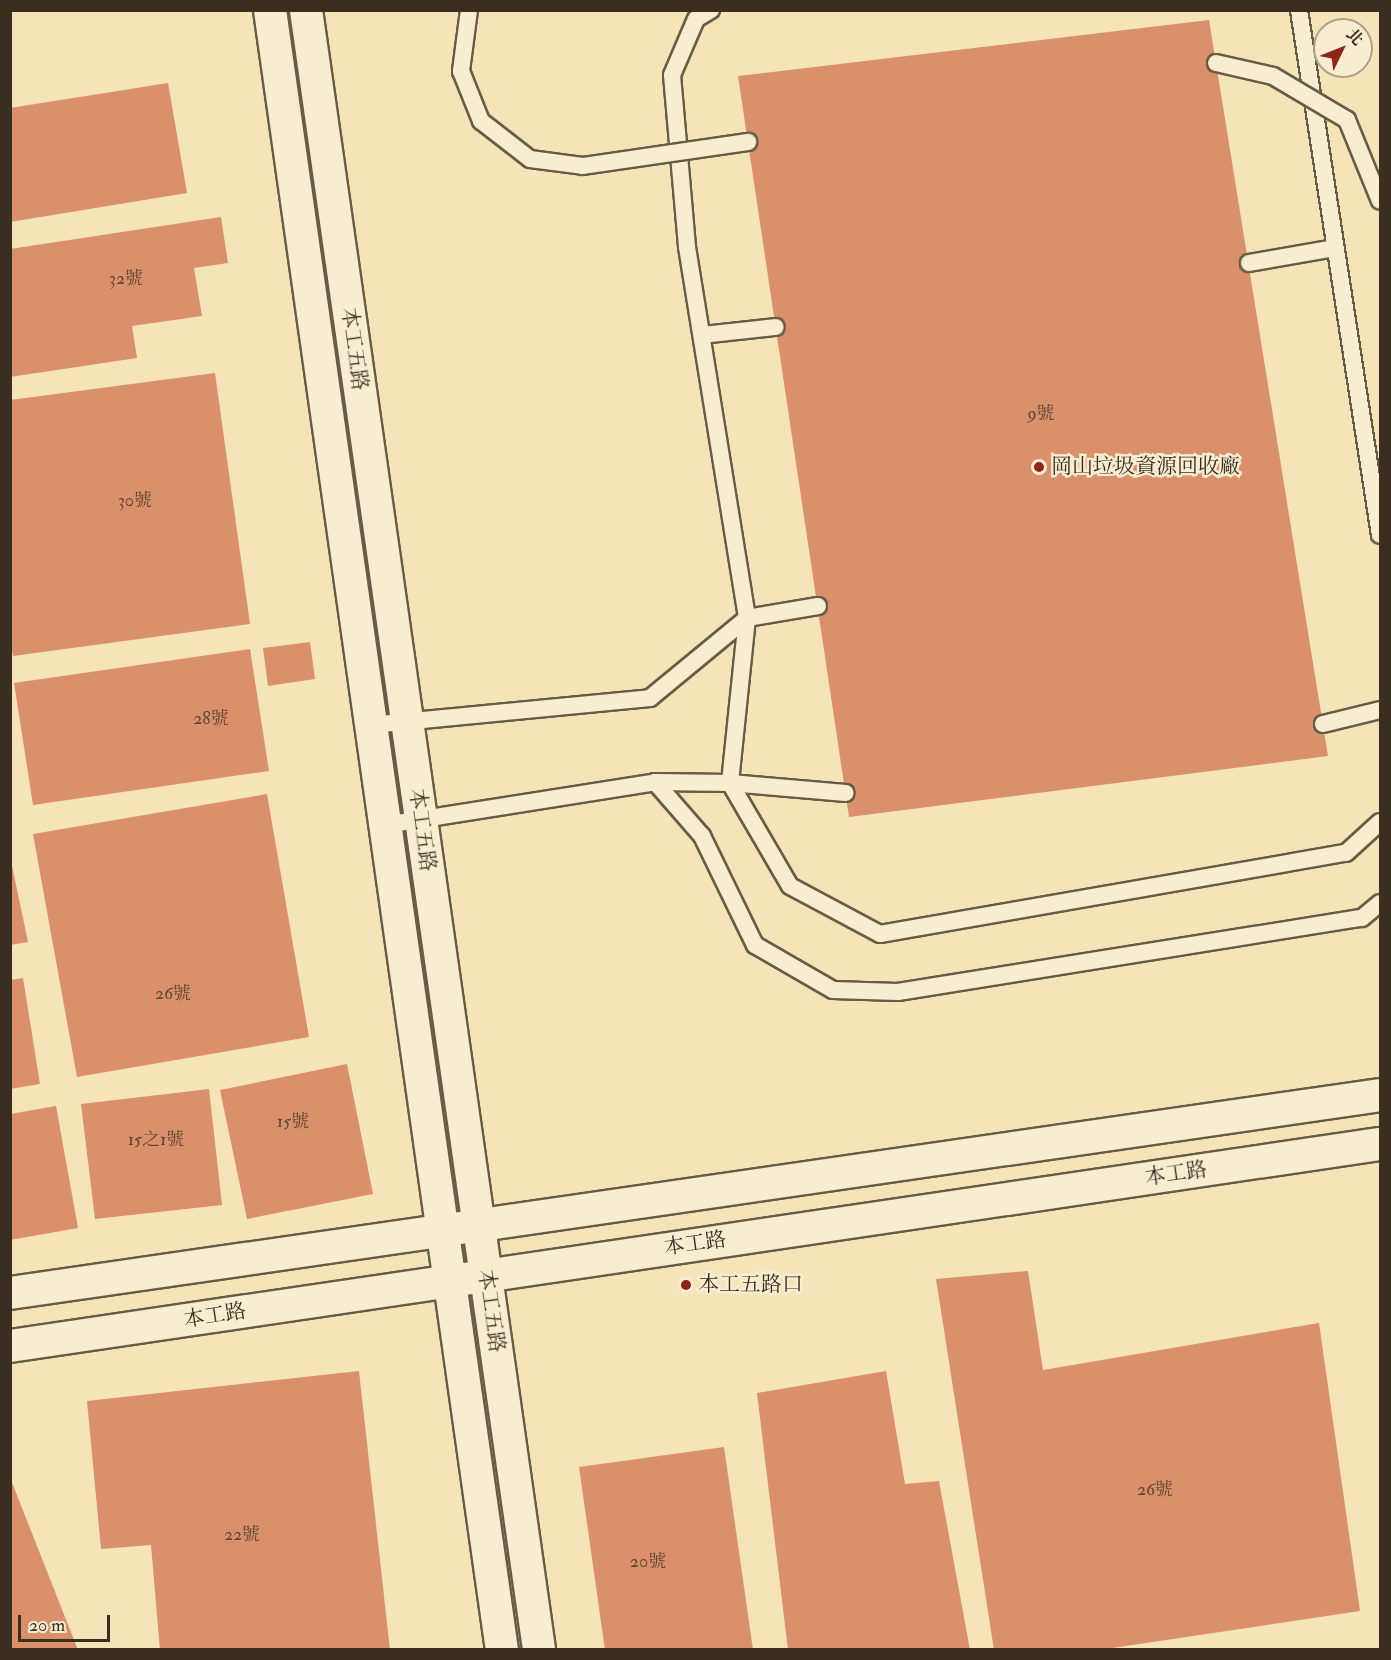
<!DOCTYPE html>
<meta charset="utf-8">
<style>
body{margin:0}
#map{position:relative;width:1391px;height:1660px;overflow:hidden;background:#f4e4b7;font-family:"IM FELL Double Pica","Noto Serif TC",serif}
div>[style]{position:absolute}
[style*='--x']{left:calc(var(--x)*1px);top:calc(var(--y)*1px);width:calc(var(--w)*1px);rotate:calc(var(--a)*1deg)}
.building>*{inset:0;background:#da916b}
.roads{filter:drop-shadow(2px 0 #685c46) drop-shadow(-2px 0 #685c46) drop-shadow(0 2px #685c46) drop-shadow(0 -2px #685c46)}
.service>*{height:16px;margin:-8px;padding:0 8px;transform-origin:8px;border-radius:8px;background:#f8edd0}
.minor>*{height:32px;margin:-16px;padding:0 16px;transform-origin:16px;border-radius:16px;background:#f8edd0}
.bridges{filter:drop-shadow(2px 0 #685c46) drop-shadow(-2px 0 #685c46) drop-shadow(0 2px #685c46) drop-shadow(0 -2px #685c46)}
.service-bridge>*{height:16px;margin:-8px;padding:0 8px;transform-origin:8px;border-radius:8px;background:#f8edd0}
.dots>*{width:16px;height:16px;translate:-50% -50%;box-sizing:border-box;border:3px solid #f8edd0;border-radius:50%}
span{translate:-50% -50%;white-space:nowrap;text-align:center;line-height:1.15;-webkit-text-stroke:5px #f8edd0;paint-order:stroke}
.number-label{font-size:18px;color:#624734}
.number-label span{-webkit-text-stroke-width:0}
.street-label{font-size:21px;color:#3a2e21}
.poi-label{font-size:21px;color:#3a2e21}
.left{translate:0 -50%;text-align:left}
.frame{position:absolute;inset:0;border:12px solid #3a2e21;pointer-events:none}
.north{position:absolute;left:1313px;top:18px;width:60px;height:60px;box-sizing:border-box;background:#f8edd0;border:2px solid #aca18a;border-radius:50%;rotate:47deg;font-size:16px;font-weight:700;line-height:24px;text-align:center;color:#3a2e21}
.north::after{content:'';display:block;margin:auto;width:21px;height:27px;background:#8f2418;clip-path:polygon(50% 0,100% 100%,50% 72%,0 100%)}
.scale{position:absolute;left:18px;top:1615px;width:92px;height:27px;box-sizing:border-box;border:3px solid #3a2e21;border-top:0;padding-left:8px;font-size:18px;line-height:21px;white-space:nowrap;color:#3a2e21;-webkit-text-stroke:4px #f8edd0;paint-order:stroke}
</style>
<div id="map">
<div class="building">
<div style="clip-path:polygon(1209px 20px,1328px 756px,849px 817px,738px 76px)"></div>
<div style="clip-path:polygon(168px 83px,187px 193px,10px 222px,10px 108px)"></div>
<div style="clip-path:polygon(221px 217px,228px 263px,194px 268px,202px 316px,132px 326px,137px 358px,10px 377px,10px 249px)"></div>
<div style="clip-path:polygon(215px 373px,250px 624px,13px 656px,10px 640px,10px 400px)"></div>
<div style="clip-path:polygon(310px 642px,315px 679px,268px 686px,263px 648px)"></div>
<div style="clip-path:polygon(250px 649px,269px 771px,33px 805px,14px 683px)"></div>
<div style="clip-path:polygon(267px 794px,309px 1037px,77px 1077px,33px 834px)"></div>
<div style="clip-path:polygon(10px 856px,28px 942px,10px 945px)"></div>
<div style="clip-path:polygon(23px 978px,40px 1084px,10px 1089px,10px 980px)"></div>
<div style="clip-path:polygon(347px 1064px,373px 1194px,247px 1219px,220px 1090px)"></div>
<div style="clip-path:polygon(209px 1089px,222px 1205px,95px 1219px,81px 1104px)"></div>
<div style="clip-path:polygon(56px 1106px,78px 1228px,10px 1240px,10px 1114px)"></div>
<div style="clip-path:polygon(1028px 1271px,1043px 1370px,1319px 1323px,1360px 1611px,1099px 1650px,994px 1650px,936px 1279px)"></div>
<div style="clip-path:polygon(359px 1371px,390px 1650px,160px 1650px,151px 1545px,101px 1549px,87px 1401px)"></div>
<div style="clip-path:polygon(886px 1371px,905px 1484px,939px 1481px,970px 1650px,788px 1650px,757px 1393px)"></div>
<div style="clip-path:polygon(724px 1447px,753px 1650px,605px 1650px,579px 1467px)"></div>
<div style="clip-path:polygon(10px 1480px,11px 1480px,78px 1650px,10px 1650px)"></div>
</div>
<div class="roads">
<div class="service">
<div style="--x:711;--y:10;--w:17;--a:149"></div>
<div style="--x:696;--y:19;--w:61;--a:113.2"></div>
<div style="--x:672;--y:75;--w:173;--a:85"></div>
<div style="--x:687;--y:247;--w:376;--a:80.8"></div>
<div style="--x:747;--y:618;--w:166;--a:95.9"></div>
<div style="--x:730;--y:783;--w:119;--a:59.8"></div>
<div style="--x:790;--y:886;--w:102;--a:28.1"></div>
<div style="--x:880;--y:934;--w:473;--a:-9.9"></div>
<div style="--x:1346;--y:853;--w:46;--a:-42.4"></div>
<div style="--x:1299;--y:10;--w:531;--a:81.23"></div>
<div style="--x:1249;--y:263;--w:87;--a:-9.9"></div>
<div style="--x:702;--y:335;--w:74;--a:-6.2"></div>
<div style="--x:1323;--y:724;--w:59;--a:-13.8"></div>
<div style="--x:371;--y:725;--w:280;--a:-5.5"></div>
<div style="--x:650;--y:698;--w:126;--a:-39.5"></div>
<div style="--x:747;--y:618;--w:72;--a:-9.6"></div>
<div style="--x:655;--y:782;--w:75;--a:0.8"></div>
<div style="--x:730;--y:783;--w:116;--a:4.9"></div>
<div style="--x:385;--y:825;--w:273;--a:-9"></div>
<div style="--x:655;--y:782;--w:72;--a:49"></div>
<div style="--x:702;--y:836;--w:121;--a:64.1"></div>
<div style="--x:755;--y:945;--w:90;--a:30"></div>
<div style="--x:833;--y:990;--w:65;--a:1.8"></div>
<div style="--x:898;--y:992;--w:470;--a:-9.1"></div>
<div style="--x:1362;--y:918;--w:23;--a:-40"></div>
</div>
<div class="minor">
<div style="--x:270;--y:10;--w:1656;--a:81.95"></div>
<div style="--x:306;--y:10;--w:1656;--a:81.91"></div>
<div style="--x:10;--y:1293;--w:1384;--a:-8.22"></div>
<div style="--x:10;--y:1346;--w:1385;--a:-8.39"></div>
</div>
</div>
<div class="bridges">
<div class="service-bridge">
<div style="--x:469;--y:10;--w:62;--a:97.5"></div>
<div style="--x:461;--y:71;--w:54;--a:68.2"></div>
<div style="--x:481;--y:121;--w:62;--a:37.8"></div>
<div style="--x:530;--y:159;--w:53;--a:7.5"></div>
<div style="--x:583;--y:166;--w:167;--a:-8.3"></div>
<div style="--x:1216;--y:63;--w:58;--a:12.8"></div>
<div style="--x:1273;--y:76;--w:86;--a:30.7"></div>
<div style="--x:1347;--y:120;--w:87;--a:67.8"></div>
</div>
</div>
<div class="dots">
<div style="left:1039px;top:467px;background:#8f2418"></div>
<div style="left:686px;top:1285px;background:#8f2418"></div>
</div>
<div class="number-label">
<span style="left:126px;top:279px">32號</span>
<span style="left:1041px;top:414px">9號</span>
<span style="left:135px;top:501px">30號</span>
<span style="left:211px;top:719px">28號</span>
<span style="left:173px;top:994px">26號</span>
<span style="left:293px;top:1122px">15號</span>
<span style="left:156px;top:1140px">15之1號</span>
<span style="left:1155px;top:1490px">26號</span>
<span style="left:242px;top:1535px">22號</span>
<span style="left:648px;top:1562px">20號</span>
</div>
<div class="street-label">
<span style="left:354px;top:349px;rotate:82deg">本工五路</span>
<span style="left:422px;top:830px;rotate:82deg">本工五路</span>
<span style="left:1176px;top:1174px;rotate:-8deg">本工路</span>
<span style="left:695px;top:1244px;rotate:-8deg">本工路</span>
<span style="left:491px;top:1311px;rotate:82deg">本工五路</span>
<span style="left:215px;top:1316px;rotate:-9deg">本工路</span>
</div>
<div class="poi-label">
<span class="left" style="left:1051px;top:467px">岡山垃圾資源回收廠</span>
<span class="left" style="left:698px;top:1285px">本工五路口</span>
</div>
<div class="frame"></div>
<div class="north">北</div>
<div class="scale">20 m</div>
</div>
